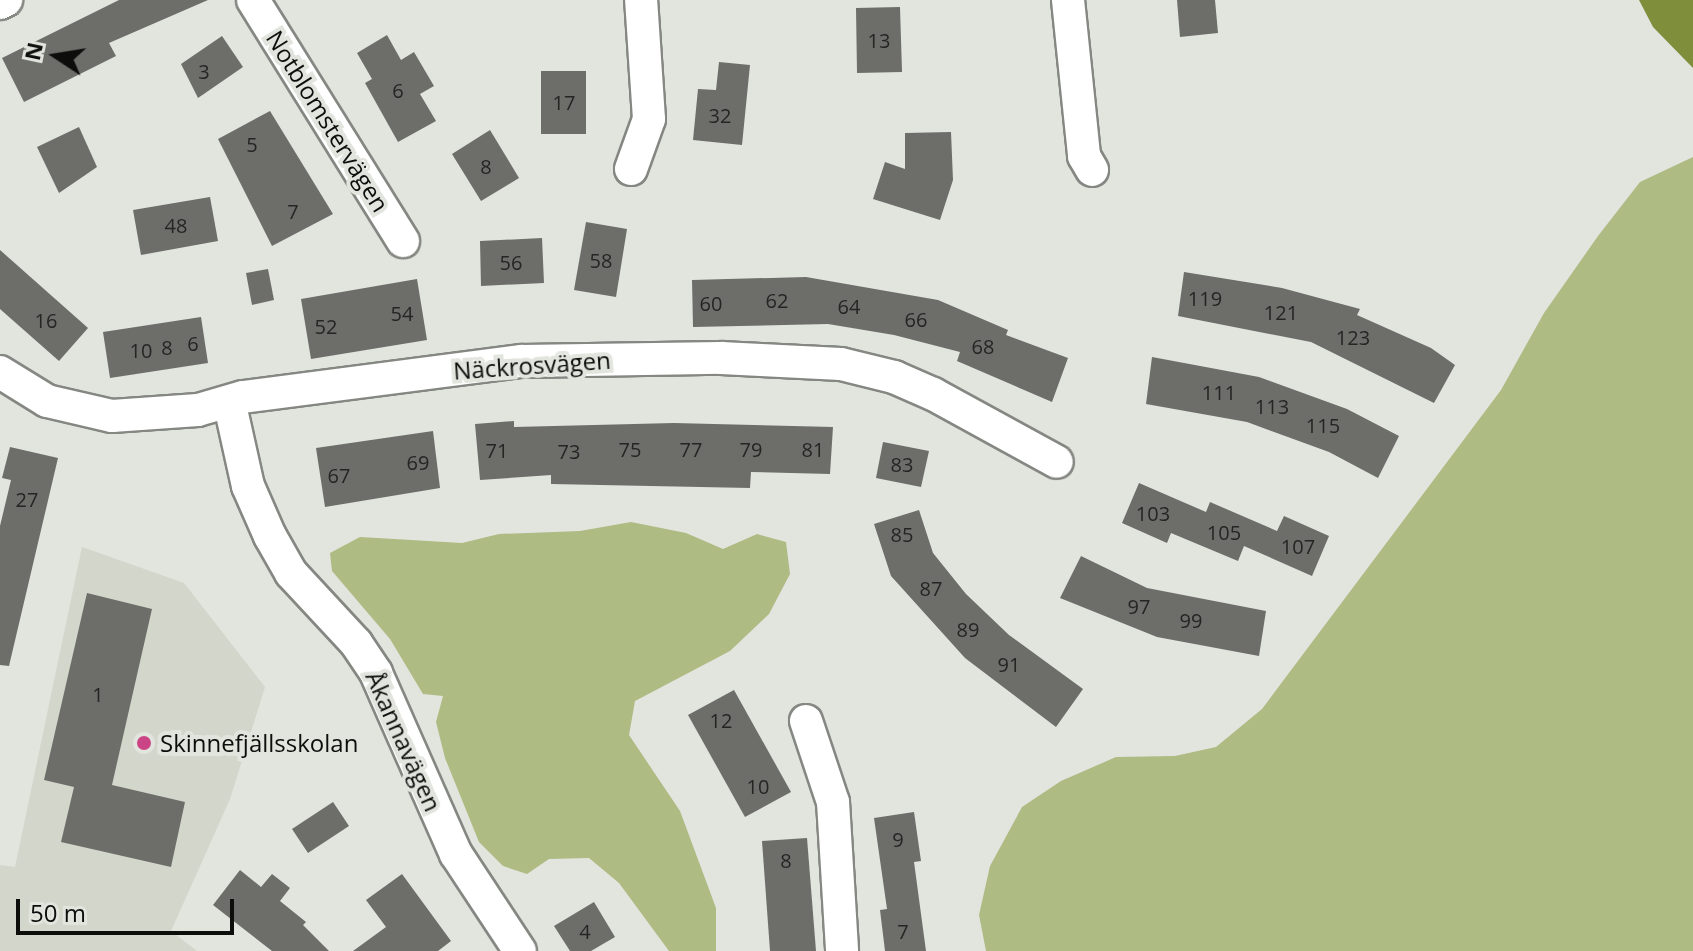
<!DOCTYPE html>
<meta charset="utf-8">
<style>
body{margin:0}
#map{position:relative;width:1693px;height:951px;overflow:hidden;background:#e2e4de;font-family:"Open Sans",sans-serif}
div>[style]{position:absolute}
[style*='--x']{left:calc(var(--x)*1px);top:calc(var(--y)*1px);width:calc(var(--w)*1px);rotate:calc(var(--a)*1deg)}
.built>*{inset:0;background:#d3d6ca}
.green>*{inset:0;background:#aebb83}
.water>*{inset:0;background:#7e8e3b}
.building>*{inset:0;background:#6d6e6a}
.roads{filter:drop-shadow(2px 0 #858782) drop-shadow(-2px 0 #858782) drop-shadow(0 2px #858782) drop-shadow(0 -2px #858782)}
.street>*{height:32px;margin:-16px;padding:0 16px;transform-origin:16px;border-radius:16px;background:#fff}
.dots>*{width:22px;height:22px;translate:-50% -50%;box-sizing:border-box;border:4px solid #e2e4de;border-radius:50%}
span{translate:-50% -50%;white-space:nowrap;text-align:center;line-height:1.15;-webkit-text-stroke:8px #e2e4de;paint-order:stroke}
.number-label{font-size:20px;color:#252624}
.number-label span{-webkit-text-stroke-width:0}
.street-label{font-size:24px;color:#0d0e0c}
.poi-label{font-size:24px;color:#0d0e0c}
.left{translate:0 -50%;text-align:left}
.north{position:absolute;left:16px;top:16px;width:80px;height:80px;-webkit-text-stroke:6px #e2e4de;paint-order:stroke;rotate:282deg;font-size:22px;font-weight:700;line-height:32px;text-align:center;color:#0d0e0c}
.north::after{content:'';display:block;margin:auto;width:28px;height:36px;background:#0d0e0c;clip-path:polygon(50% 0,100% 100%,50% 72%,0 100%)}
.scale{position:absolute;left:16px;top:899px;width:218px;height:36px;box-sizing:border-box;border:4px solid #0d0e0c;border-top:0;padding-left:10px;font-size:24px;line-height:28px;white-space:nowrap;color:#0d0e0c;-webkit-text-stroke:6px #e2e4de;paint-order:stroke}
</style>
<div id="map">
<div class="built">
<div style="clip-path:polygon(82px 547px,184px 583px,265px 687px,230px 799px,171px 931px,197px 951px,0 951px,0 865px,15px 867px)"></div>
</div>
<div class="green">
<div style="clip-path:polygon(1693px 157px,1693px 951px,986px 951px,979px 915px,990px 866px,1022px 807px,1061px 781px,1116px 757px,1175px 756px,1216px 747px,1262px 709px,1501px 390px,1544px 313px,1598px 236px,1640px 182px)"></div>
<div style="clip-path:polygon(631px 522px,686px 533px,723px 549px,757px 534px,786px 542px,790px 574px,769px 614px,730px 651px,635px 701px,629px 735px,680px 811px,716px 908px,716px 951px,669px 951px,619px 883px,589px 858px,549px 859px,527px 874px,503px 866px,479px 842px,445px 758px,436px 722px,443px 696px,423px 694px,390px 639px,332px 571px,330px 553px,360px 537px,462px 543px,499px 534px,580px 531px)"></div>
</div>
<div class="water">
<div style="clip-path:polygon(1639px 0,1693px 0,1693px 68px,1653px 27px)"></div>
</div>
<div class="building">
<div style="clip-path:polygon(119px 0,208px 0,109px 43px,116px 56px,24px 102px,2px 58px)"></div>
<div style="clip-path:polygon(1177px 0,1215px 0,1218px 33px,1180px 37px)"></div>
<div style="clip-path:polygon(900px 7px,902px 72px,857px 73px,856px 8px)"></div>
<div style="clip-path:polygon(387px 35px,401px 60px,414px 52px,434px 86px,420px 94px,436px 121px,398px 142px,365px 83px,372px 79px,357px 53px)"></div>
<div style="clip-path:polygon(222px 36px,243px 67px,198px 98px,181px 64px)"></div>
<div style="clip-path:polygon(719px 62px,750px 65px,742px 145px,693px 140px,698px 89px,716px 90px)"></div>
<div style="clip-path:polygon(541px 71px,586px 71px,586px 134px,541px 134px)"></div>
<div style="clip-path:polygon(270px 111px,333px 214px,272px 246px,218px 139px)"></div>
<div style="clip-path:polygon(79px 127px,97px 167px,59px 193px,37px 147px)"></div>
<div style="clip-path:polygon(490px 130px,519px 178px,481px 201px,452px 154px)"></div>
<div style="clip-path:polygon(951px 132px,953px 180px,940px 220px,873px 199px,885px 162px,905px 169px,905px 133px)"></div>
<div style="clip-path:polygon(210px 197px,218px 241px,141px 255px,133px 210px)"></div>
<div style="clip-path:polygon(586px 222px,627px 229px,616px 297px,574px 290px)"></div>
<div style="clip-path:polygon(542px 238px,544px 283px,481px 286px,480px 241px)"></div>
<div style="clip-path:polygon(0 250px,88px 328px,59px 361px,0 309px)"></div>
<div style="clip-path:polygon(268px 269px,274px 300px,252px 305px,246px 273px)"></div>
<div style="clip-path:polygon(1184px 272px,1282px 288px,1360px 309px,1357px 315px,1431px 348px,1455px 365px,1434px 403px,1311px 342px,1178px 316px)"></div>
<div style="clip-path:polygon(806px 277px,938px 300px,1008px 330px,1006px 335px,1068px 358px,1052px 402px,957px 361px,960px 352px,894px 335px,828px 324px,693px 327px,692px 280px)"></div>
<div style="clip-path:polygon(417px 279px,427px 340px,311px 359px,301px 299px)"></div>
<div style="clip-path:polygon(201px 317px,208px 363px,110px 378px,103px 332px)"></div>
<div style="clip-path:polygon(1152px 357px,1259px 377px,1347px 409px,1399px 436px,1378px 478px,1329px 452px,1247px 422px,1146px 404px)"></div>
<div style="clip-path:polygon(514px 421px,514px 427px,674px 423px,833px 427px,830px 474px,751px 472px,750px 488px,551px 484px,551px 475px,480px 480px,475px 424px)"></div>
<div style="clip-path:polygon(433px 431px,440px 488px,325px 507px,316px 448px)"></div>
<div style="clip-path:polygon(883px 442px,929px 451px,921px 487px,876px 478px)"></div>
<div style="clip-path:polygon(10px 447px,58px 458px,9px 666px,0 665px,0 526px,11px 480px,2px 478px)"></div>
<div style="clip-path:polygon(1139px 483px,1206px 512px,1210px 502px,1277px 531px,1284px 516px,1329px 536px,1312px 576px,1244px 546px,1238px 561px,1171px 533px,1167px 543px,1122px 523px)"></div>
<div style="clip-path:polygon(919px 510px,933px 553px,966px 594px,1009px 635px,1083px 689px,1056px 727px,965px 658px,891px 576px,874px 524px)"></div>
<div style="clip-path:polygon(1081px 556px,1147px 588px,1266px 611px,1259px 656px,1157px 637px,1060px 598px)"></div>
<div style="clip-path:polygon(87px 593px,152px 609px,112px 785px,185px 802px,171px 867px,61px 842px,74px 787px,44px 780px)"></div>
<div style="clip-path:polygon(734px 690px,791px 792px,745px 817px,688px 715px)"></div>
<div style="clip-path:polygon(333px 802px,349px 826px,308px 853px,292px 829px)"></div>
<div style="clip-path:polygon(914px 812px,921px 861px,914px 862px,926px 951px,885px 951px,880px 910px,887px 909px,874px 818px)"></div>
<div style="clip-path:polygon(807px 838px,816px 951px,770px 951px,762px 841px)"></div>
<div style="clip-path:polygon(240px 870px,261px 887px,272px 874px,290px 888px,280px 901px,306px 922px,303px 925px,329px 951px,272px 951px,213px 905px)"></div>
<div style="clip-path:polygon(402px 874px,451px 941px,438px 951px,353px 951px,386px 927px,366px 900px)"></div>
<div style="clip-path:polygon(594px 902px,615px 937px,591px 951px,570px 951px,554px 926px)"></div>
</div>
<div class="roads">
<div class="street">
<div style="--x:253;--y:0;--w:284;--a:58.1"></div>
<div style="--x:1068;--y:0;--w:157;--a:84.1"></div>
<div style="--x:1084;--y:156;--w:16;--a:60"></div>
<div style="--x:0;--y:3;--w:7;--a:-27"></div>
<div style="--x:631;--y:169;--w:53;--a:-70.2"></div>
<div style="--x:649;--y:119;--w:119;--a:-93.8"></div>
<div style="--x:0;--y:372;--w:55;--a:31.7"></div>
<div style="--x:47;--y:401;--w:67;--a:13"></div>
<div style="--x:112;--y:416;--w:86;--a:-4"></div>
<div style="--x:198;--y:410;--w:47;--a:-16.1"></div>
<div style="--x:243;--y:397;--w:281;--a:-7.4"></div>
<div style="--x:522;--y:361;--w:199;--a:-0.9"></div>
<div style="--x:721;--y:358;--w:120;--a:2.9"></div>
<div style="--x:841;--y:364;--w:55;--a:13.8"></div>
<div style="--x:894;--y:377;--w:43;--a:23.6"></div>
<div style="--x:933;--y:394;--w:141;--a:28.7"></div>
<div style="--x:230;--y:405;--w:83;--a:77.5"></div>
<div style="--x:248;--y:486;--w:55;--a:66.3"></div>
<div style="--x:270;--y:536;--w:43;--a:60.4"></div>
<div style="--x:291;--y:573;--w:96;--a:47.1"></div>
<div style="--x:356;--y:643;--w:36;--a:56"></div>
<div style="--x:376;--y:673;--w:198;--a:66.2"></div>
<div style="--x:456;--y:854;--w:116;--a:56.6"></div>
<div style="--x:806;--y:721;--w:85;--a:71.6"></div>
<div style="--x:833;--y:802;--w:149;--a:86.5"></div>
</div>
</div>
<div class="dots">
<div style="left:144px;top:743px;background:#cb4586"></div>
</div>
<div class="number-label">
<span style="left:879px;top:40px">13</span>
<span style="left:204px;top:71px">3</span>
<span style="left:398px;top:90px">6</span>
<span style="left:564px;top:102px">17</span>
<span style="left:720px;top:115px">32</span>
<span style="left:252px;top:144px">5</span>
<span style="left:486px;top:166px">8</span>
<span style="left:293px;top:211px">7</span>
<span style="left:176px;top:225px">48</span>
<span style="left:601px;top:260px">58</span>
<span style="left:511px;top:262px">56</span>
<span style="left:1205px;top:298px">119</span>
<span style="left:777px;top:300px">62</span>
<span style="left:711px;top:303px">60</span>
<span style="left:849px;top:306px">64</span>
<span style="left:1281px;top:312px">121</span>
<span style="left:402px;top:313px">54</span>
<span style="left:916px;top:319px">66</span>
<span style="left:46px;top:320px">16</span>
<span style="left:326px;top:326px">52</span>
<span style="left:1353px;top:337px">123</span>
<span style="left:193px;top:343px">6</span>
<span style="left:983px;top:346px">68</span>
<span style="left:167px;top:347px">8</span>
<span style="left:141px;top:350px">10</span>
<span style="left:1219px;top:392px">111</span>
<span style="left:1272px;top:406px">113</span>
<span style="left:1323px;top:425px">115</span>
<span style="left:630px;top:449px">75</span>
<span style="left:691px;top:449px">77</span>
<span style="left:751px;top:449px">79</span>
<span style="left:813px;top:449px">81</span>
<span style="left:497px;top:450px">71</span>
<span style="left:569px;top:451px">73</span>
<span style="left:418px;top:462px">69</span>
<span style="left:902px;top:464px">83</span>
<span style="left:339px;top:475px">67</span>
<span style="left:27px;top:499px">27</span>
<span style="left:1153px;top:513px">103</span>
<span style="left:1224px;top:532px">105</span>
<span style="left:902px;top:534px">85</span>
<span style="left:1298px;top:546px">107</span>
<span style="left:931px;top:588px">87</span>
<span style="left:1139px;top:606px">97</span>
<span style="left:1191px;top:620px">99</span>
<span style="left:968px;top:629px">89</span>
<span style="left:1009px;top:664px">91</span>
<span style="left:98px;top:694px">1</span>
<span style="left:721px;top:720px">12</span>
<span style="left:758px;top:786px">10</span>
<span style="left:898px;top:839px">9</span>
<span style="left:786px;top:860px">8</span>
<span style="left:585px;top:931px">4</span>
<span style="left:903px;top:931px">7</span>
</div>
<div class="street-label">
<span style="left:328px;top:121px;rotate:58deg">Notblomstervägen</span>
<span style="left:532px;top:365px;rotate:-4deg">Näckrosvägen</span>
<span style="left:404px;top:741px;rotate:66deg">Åkannavägen</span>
</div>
<div class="poi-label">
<span class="left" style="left:160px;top:743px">Skinnefjällsskolan</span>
</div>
<div class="north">N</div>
<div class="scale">50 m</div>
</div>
